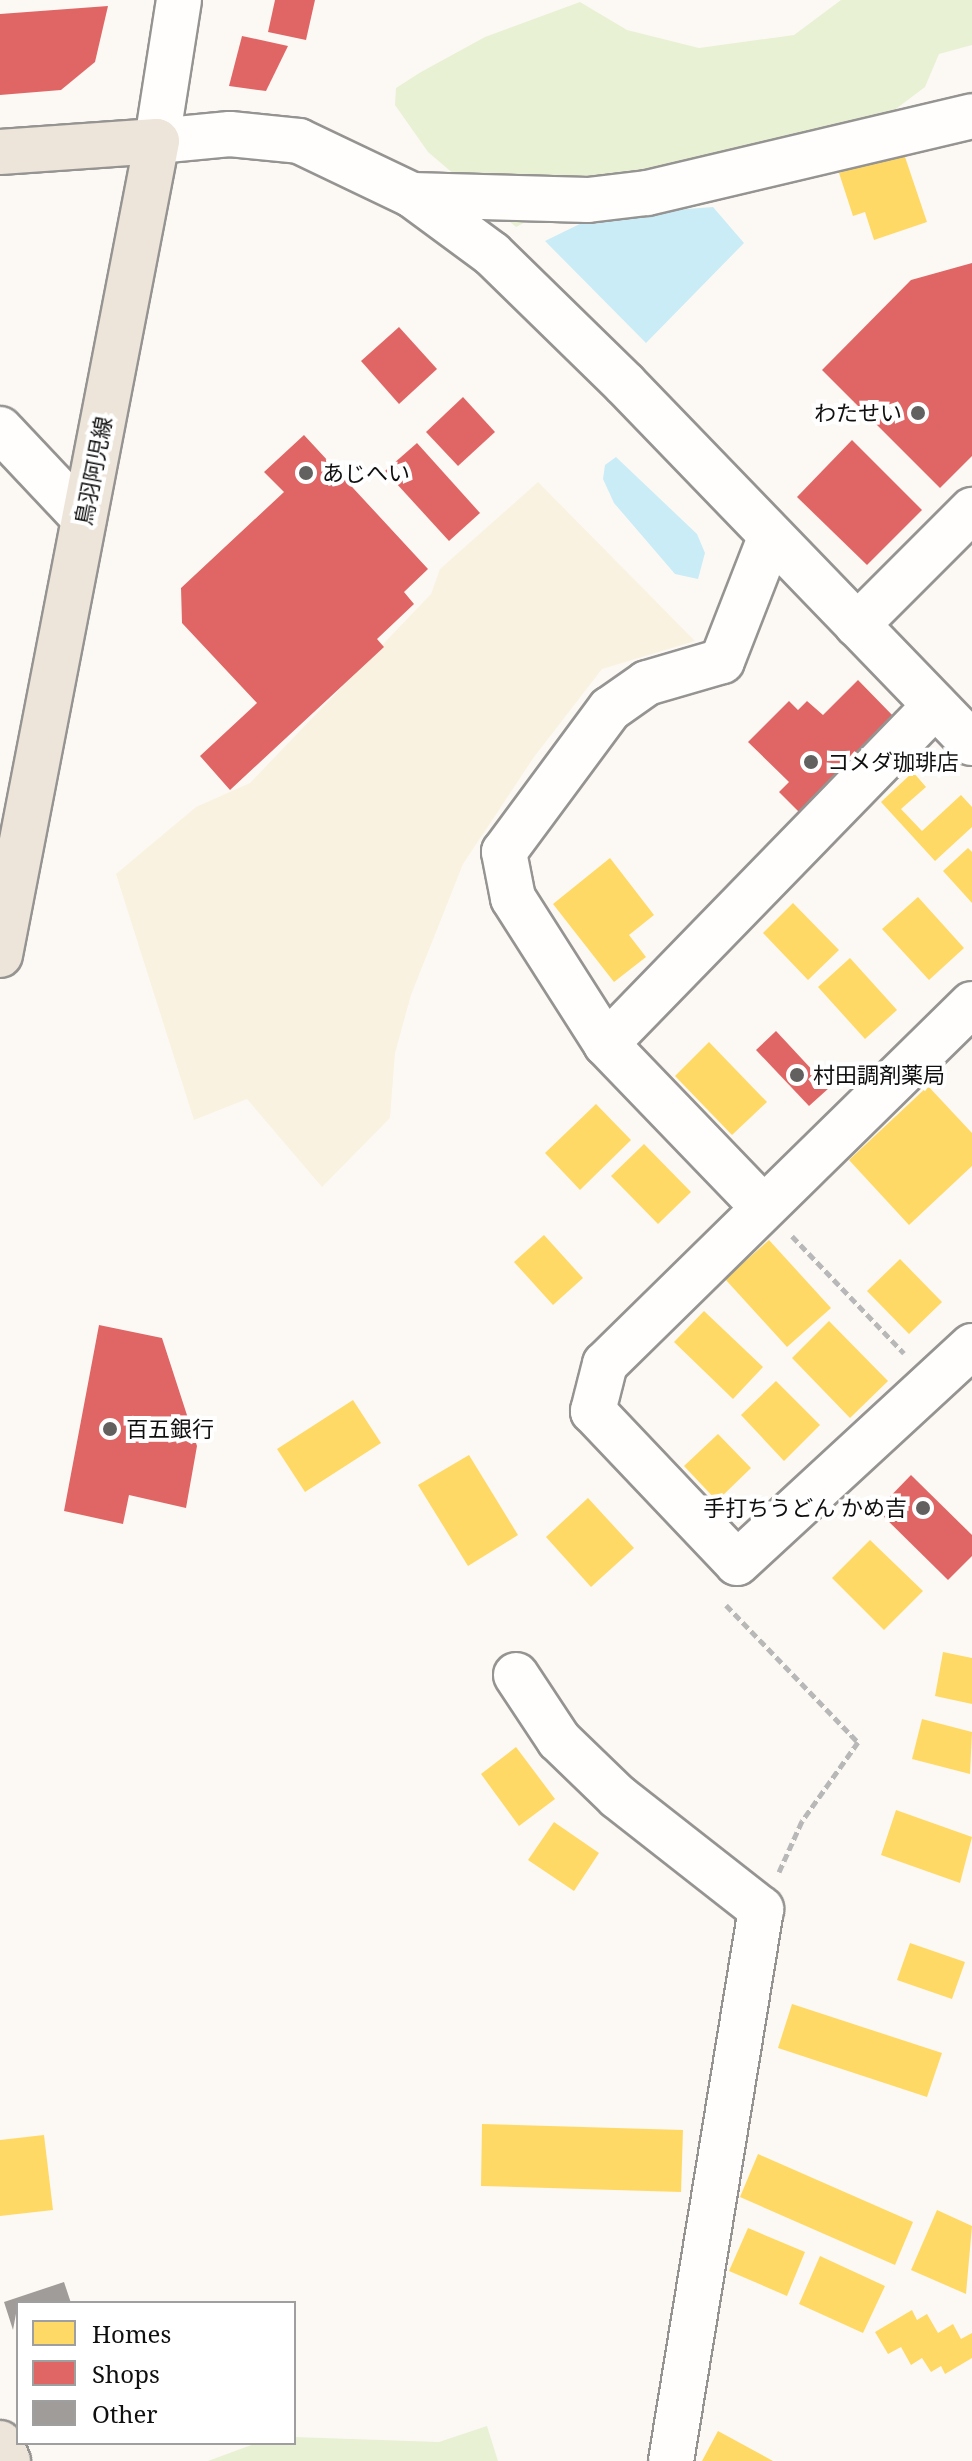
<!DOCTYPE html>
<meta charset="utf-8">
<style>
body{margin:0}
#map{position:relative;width:972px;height:2461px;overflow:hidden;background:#fcf9f4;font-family:"Noto Serif","Noto Sans JP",serif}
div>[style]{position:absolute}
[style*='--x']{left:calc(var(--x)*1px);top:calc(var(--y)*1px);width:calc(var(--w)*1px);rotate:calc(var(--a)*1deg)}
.farmland>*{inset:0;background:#f9f2e0}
.green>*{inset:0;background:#e9f1d4}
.water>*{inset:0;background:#caecf6}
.homes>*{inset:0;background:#ffd966}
.shops>*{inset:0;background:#e06666}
.building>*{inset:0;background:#a09c99}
.path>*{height:5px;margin-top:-2.5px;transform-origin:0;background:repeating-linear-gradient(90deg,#b9b8b8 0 8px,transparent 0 12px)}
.roads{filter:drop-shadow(2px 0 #969492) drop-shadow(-2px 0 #969492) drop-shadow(0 2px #969492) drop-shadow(0 -2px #969492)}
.minor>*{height:44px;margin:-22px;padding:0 22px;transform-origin:22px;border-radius:22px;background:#fffefd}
.major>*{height:44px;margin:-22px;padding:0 22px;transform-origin:22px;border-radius:22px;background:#ede5da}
.dots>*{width:22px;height:22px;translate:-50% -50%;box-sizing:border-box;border:4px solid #fff;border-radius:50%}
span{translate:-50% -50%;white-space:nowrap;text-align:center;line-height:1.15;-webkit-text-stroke:8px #fff;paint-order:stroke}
.poi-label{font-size:22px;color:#0f0f0f}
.right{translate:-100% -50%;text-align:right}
.left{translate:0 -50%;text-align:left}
.street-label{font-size:22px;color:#0f0f0f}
.legend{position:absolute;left:16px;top:2301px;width:280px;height:144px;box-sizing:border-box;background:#fff;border:2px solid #9f9f9f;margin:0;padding:10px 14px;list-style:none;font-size:24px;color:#0f0f0f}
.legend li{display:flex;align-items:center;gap:16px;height:40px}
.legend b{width:40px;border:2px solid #9f9f9f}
</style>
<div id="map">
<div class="farmland">
<div style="clip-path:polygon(538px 482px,695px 641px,602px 669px,534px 757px,463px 864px,411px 995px,395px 1053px,390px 1118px,322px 1187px,247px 1099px,194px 1120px,116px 874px,196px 807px,250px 783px,431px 594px,440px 569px)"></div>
</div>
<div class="green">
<div style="clip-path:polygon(841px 0,972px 0,972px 45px,939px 54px,925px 87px,815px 170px,718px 200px,596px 216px,564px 202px,516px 227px,428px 152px,395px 105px,396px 88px,421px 72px,485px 37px,580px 2px,627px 30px,699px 48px,794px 35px)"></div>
<div style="clip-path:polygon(487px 2426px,498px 2461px,208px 2461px,257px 2443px,294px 2443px,294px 2437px,439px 2442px)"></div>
</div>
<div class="water">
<div style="clip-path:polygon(713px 207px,744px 243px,646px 343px,545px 241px,596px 216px)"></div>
<div style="clip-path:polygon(616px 457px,697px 534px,705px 553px,698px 579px,675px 574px,614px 503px,603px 479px,605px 465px)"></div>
</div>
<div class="homes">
<div style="clip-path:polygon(903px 151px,927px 222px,874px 240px,865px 212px,853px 216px,839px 173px)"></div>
<div style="clip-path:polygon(913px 772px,926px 787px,901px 809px,922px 831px,961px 795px,972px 807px,972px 827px,935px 861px,881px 802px)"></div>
<div style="clip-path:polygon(968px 848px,972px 852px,972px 903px,943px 871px)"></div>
<div style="clip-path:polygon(610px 858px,654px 915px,629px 935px,646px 957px,614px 982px,553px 904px)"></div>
<div style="clip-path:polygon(918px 897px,964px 948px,929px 980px,882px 929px)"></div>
<div style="clip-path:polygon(793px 903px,839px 950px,808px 980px,763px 933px)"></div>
<div style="clip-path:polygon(850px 958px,897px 1010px,865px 1039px,818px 987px)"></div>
<div style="clip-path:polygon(709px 1042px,767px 1102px,732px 1135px,675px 1076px)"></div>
<div style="clip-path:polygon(928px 1086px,972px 1133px,972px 1166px,909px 1225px,849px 1160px)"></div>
<div style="clip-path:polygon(596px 1104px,631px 1140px,580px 1190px,545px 1153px)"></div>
<div style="clip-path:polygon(644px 1144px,691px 1192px,658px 1224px,611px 1176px)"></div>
<div style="clip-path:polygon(544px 1235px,583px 1278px,553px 1305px,514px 1262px)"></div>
<div style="clip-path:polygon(769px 1240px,831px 1308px,787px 1347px,725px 1279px)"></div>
<div style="clip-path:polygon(900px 1259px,942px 1302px,909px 1334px,867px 1291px)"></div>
<div style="clip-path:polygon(704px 1311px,763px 1367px,733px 1399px,674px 1342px)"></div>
<div style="clip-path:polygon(829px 1321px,888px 1381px,850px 1418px,792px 1358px)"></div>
<div style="clip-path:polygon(776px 1381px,820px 1425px,784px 1461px,741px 1415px)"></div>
<div style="clip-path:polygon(353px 1400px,381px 1443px,305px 1492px,277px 1449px)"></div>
<div style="clip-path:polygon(718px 1434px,751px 1468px,717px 1501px,684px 1466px)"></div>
<div style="clip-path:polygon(469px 1455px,518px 1535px,468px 1566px,418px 1485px)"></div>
<div style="clip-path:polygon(588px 1498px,634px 1548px,591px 1587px,546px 1537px)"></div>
<div style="clip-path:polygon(870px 1540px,923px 1591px,884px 1630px,832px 1578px)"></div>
<div style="clip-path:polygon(943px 1652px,972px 1658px,972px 1704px,935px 1696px)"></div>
<div style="clip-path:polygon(922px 1719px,972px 1732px,970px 1774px,912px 1759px)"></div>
<div style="clip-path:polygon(516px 1747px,555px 1799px,519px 1826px,481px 1774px)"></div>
<div style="clip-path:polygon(896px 1810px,972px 1837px,960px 1883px,881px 1855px)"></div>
<div style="clip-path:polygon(554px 1822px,599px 1853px,574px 1891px,528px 1860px)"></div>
<div style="clip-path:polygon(910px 1943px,965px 1962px,952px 1999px,897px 1980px)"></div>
<div style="clip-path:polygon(792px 2004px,942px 2053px,927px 2097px,778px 2048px)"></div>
<div style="clip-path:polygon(482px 2124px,683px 2130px,681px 2192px,481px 2186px)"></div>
<div style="clip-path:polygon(44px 2135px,53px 2210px,0 2216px,0 2140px)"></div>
<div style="clip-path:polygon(758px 2154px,913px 2222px,895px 2265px,740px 2197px)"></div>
<div style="clip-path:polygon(937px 2210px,972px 2226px,966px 2294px,911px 2270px)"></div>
<div style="clip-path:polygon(748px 2228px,805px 2252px,787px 2296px,729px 2271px)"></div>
<div style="clip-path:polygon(820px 2256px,885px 2286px,863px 2333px,799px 2304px)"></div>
<div style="clip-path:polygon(912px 2310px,917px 2320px,927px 2314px,938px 2333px,953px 2324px,961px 2339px,972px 2333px,972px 2358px,945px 2374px,941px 2366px,931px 2372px,922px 2358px,911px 2365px,901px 2347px,888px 2354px,875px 2332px)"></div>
<div style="clip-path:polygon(718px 2431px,773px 2461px,702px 2461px)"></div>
</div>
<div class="shops">
<div style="clip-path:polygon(275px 0,315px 0,306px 40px,268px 32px)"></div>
<div style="clip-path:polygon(108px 6px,95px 62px,61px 90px,0 95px,0 14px)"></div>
<div style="clip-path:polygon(242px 36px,288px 46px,266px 91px,229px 86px)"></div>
<div style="clip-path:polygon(972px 263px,972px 456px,940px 488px,822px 370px,911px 280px)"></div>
<div style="clip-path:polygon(399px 327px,437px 369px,399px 404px,361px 361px)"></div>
<div style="clip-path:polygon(463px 397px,495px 432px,458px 466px,426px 432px)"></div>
<div style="clip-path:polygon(304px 435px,428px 569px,404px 592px,414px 604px,377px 639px,384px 647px,230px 790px,200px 756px,257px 703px,182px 623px,181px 588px,284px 492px,264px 472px)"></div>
<div style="clip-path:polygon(852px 440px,922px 510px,867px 565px,797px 497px)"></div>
<div style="clip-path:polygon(417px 443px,480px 513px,449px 541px,385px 471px)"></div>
<div style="clip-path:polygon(858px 680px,897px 720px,802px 815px,779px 792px,789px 782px,748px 742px,789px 701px,798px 710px,807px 701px,823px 715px)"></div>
<div style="clip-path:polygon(776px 1031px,829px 1088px,809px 1106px,756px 1050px)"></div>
<div style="clip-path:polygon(99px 1325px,162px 1338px,197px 1446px,186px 1508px,129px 1495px,123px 1524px,64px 1511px)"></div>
<div style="clip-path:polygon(911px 1475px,972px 1535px,972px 1556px,948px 1580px,877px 1510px)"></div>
</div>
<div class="building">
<div style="clip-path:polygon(64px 2282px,71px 2303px,18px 2303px,13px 2330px,4px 2302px)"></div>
</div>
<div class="path">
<div style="--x:792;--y:1236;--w:162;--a:46.3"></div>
<div style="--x:726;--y:1605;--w:190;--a:46.1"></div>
<div style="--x:858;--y:1742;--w:97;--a:125.3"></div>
<div style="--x:802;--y:1821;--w:56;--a:114.3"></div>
</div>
<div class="roads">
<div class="minor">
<div style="--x:179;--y:0;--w:143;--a:98.9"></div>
<div style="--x:157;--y:141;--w:73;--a:-5.5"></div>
<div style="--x:230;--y:134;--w:69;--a:5.8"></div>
<div style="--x:299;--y:141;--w:125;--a:25.5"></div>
<div style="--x:412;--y:195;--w:99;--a:36.4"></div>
<div style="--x:492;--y:254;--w:186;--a:44.3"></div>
<div style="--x:625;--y:384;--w:499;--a:46"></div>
<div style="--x:412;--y:195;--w:176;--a:1.6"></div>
<div style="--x:588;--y:200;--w:59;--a:-6.8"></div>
<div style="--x:647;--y:193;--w:334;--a:-13.3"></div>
<div style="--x:0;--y:429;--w:122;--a:46.7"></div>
<div style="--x:857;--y:625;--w:163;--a:-45"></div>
<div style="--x:972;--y:1004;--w:514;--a:135.55"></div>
<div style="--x:605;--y:1364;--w:49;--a:104.3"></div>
<div style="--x:593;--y:1411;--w:209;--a:46.5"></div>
<div style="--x:737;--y:1563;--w:320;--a:-42.7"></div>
<div style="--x:606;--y:1044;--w:472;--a:-45.8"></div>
<div style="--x:762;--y:1206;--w:225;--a:-133.9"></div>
<div style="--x:606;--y:1044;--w:173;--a:-122.5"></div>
<div style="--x:513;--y:898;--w:47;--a:-101.1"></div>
<div style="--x:504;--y:852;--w:178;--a:-53.5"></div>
<div style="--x:610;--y:709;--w:45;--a:-35.1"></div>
<div style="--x:647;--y:683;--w:78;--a:-16.3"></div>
<div style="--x:722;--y:661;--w:132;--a:-68.7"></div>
<div style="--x:516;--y:1675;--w:78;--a:56.5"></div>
<div style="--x:559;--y:1740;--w:82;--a:44"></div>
<div style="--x:618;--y:1797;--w:182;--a:38.1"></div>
<div style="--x:761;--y:1909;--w:559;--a:99.26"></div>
</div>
<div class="major">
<div style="--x:0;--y:152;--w:157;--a:-4"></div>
<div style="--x:157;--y:141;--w:829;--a:100.92"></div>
<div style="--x:0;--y:2443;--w:20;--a:66"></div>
</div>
</div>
<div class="dots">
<div style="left:918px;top:413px;background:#62615f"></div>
<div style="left:306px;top:473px;background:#62615f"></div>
<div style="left:811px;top:762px;background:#62615f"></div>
<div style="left:797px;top:1075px;background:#62615f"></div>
<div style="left:110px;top:1429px;background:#62615f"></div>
<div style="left:923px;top:1508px;background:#62615f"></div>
</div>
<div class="poi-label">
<span class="right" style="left:902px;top:413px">わたせい</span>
<span class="left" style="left:322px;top:473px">あじへい</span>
<span class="left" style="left:827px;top:762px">コメダ珈琲店</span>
<span class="left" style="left:813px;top:1075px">村田調剤薬局</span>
<span class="left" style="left:126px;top:1429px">百五銀行</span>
<span class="right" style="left:907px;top:1508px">手打ちうどん かめ吉</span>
</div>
<div class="street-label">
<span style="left:93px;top:471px;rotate:-79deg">鳥羽阿児線</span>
</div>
<ul class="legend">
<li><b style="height:22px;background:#ffd966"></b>Homes</li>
<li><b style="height:22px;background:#e06666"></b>Shops</li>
<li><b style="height:22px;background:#a09c99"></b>Other</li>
</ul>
</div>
